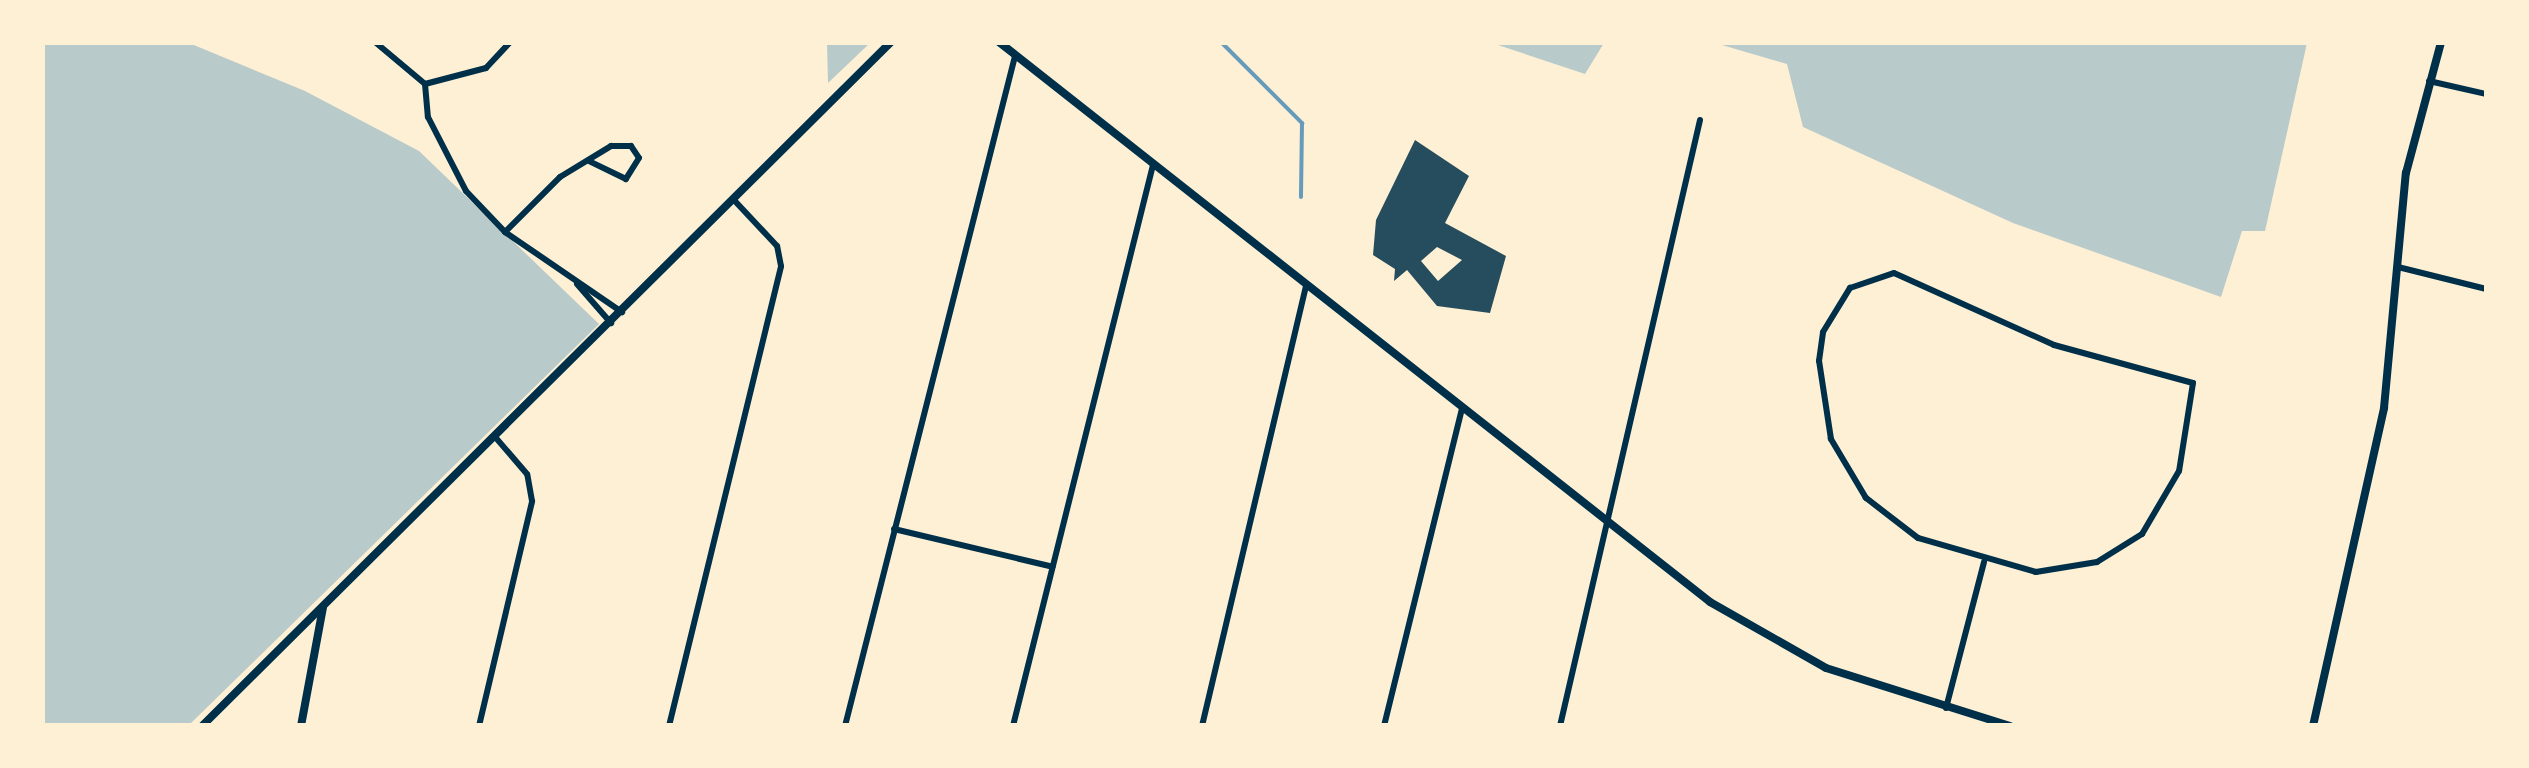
<!DOCTYPE html>
<style>
body{margin:0}
#map{position:relative;width:2529px;height:768px;overflow:hidden;background:#fdf0d5;font-family:Roboto,sans-serif}
div>[style]{position:absolute}
[style*='--x']{left:calc(var(--x)*1px);top:calc(var(--y)*1px);width:calc(var(--w)*1px);rotate:calc(var(--a)*1deg)}
.green>*{inset:0;background:#b9caca}
.stream>*{height:4px;margin:-2px;padding:0 2px;transform-origin:2px;border-radius:2px;background:#669bbc}
.building>*{inset:0;background:#264d5e}
.minor>*{height:6px;margin:-3px;padding:0 3px;transform-origin:3px;border-radius:3px;background:#003049}
.tertiary>*{height:8px;margin:-4px;padding:0 4px;transform-origin:4px;border-radius:4px;background:#003049}
.secondary>*{height:8px;margin:-4px;padding:0 4px;transform-origin:4px;border-radius:4px;background:#003049}
span{translate:-50% -50%;white-space:nowrap;text-align:center;line-height:1.15;-webkit-text-stroke:10px #fdf0d5;paint-order:stroke}
.frame{position:absolute;inset:0;border:45px solid #fdf0d5;pointer-events:none}
</style>
<div id="map">
<div class="green">
<div style="clip-path:polygon(42px 43px,189px 43px,305px 91px,419px 151px,599px 324px,189px 725px,43px 725px)"></div>
<div style="clip-path:polygon(827px 43px,827px 42px,870px 43px,828px 83px)"></div>
<div style="clip-path:polygon(1492px 43px,1604px 43px,1585px 74px)"></div>
<div style="clip-path:polygon(1715px 43px,2307px 43px,2265px 231px,2242px 231px,2221px 297px,2013px 223px,1803px 127px,1787px 64px)"></div>
</div>
<div class="stream">
<div style="--x:1221;--y:42;--w:115;--a:45"></div>
<div style="--x:1302;--y:123;--w:74;--a:90.8"></div>
</div>
<div class="building">
<div style="clip-path:polygon(evenodd,1415px 140px,1469px 176px,1445px 223px,1506px 256px,1490px 313px,1437px 306px,1407px 270px,1394px 281px,1395px 269px,1373px 255px,1376px 220px,1415px 140px,1437px 247px,1462px 260px,1438px 281px,1421px 261px,1437px 247px)"></div>
</div>
<div class="minor">
<div style="--x:375;--y:42;--w:65;--a:40"></div>
<div style="--x:425;--y:84;--w:63;--a:-14.7"></div>
<div style="--x:486;--y:68;--w:35;--a:-47"></div>
<div style="--x:2429;--y:81;--w:58;--a:12.8"></div>
<div style="--x:425;--y:84;--w:33;--a:85"></div>
<div style="--x:428;--y:117;--w:83;--a:62.8"></div>
<div style="--x:466;--y:191;--w:57;--a:46.4"></div>
<div style="--x:505;--y:232;--w:142;--a:34.4"></div>
<div style="--x:505;--y:232;--w:78;--a:-45"></div>
<div style="--x:560;--y:177;--w:60;--a:-31.3"></div>
<div style="--x:611;--y:146;--w:20;--a:0"></div>
<div style="--x:631;--y:146;--w:14;--a:56"></div>
<div style="--x:639;--y:158;--w:25;--a:122"></div>
<div style="--x:626;--y:179;--w:41;--a:-154.1"></div>
<div style="--x:2398;--y:267;--w:91;--a:14"></div>
<div style="--x:1894;--y:273;--w:175;--a:24.2"></div>
<div style="--x:2054;--y:345;--w:144;--a:15.3"></div>
<div style="--x:2193;--y:383;--w:89;--a:99"></div>
<div style="--x:2179;--y:471;--w:73;--a:120.4"></div>
<div style="--x:2142;--y:534;--w:53;--a:148.1"></div>
<div style="--x:2097;--y:562;--w:62;--a:170.7"></div>
<div style="--x:2036;--y:572;--w:123;--a:-163.9"></div>
<div style="--x:1918;--y:538;--w:66;--a:-142.4"></div>
<div style="--x:1866;--y:498;--w:69;--a:-120.7"></div>
<div style="--x:1831;--y:439;--w:79;--a:-98.7"></div>
<div style="--x:1819;--y:361;--w:29;--a:-82"></div>
<div style="--x:1823;--y:332;--w:52;--a:-58.5"></div>
<div style="--x:1850;--y:288;--w:46;--a:-18.8"></div>
<div style="--x:577;--y:284;--w:52;--a:48.9"></div>
<div style="--x:894;--y:529;--w:163;--a:13.4"></div>
<div style="--x:1946;--y:708;--w:151;--a:-75.4"></div>
<div style="--x:479;--y:726;--w:231;--a:-76.7"></div>
<div style="--x:532;--y:501;--w:27;--a:-100"></div>
<div style="--x:527;--y:474;--w:48;--a:-130.7"></div>
<div style="--x:669;--y:726;--w:473;--a:-76.3"></div>
<div style="--x:781;--y:266;--w:20;--a:-101"></div>
<div style="--x:777;--y:246;--w:63;--a:-133.1"></div>
<div style="--x:845;--y:726;--w:691;--a:-75.76"></div>
<div style="--x:1013;--y:726;--w:578;--a:-75.99"></div>
<div style="--x:1202;--y:726;--w:453;--a:-76.7"></div>
<div style="--x:1384;--y:726;--w:327;--a:-76.2"></div>
<div style="--x:1560;--y:726;--w:622;--a:-76.99"></div>
</div>
<div class="tertiary">
<div style="--x:999;--y:42;--w:905;--a:38.22"></div>
<div style="--x:1710;--y:602;--w:133;--a:29.6"></div>
<div style="--x:1826;--y:668;--w:193;--a:17.5"></div>
<div style="--x:301;--y:726;--w:121;--a:-79.5"></div>
<div style="--x:2313;--y:726;--w:326;--a:-77.4"></div>
<div style="--x:2384;--y:408;--w:236;--a:-84.7"></div>
<div style="--x:2406;--y:173;--w:136;--a:-75"></div>
</div>
<div class="secondary">
<div style="--x:202;--y:726;--w:971;--a:-44.79"></div>
</div>
<div class="frame"></div>
</div>
